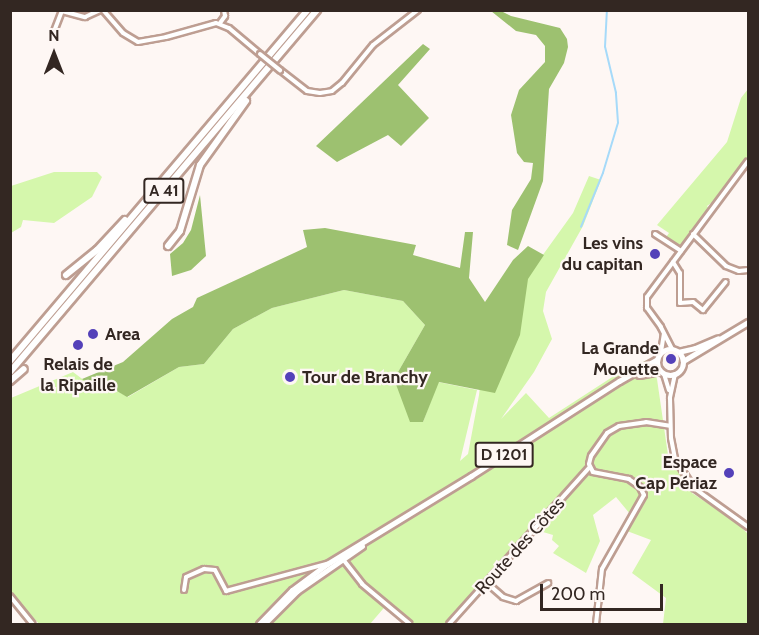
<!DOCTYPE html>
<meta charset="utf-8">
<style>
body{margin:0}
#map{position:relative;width:759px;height:635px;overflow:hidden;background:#fef7f4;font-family:Cabin,sans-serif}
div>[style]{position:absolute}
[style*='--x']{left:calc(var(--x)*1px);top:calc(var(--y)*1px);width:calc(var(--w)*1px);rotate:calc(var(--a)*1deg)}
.green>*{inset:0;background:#d5f7ac}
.forest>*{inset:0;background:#9dc170}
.stream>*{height:1.5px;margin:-0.75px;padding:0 0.75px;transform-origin:0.75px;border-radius:0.75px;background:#a6daf9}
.roads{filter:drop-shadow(2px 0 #be9e92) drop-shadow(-2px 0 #be9e92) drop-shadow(0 2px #be9e92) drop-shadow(0 -2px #be9e92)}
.minor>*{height:4px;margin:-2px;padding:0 2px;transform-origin:2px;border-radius:2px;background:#fff}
.major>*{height:5px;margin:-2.5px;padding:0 2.5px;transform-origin:2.5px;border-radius:2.5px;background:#fff}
.major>.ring{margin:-2.5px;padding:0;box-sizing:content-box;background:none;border:5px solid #fff;border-radius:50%}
.highway>*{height:6px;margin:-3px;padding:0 3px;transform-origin:3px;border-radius:3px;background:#fff}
.bridges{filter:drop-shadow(2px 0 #be9e92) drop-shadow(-2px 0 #be9e92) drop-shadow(0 2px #be9e92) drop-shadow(0 -2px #be9e92)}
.minor-bridge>*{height:4px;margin:-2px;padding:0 2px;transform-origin:2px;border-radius:2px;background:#fff}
.dots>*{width:16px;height:16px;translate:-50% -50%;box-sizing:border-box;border:3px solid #fef7f4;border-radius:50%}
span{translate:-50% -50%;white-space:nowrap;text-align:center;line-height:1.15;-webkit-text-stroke:4.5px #fef7f4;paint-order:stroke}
.shield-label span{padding:2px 4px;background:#fef7f4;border:2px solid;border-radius:4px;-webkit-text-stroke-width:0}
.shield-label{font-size:16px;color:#332722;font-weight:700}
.poi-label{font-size:18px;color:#332722;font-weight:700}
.right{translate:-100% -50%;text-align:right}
.left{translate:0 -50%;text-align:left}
.street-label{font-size:18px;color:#332722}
.frame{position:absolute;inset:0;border:12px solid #332722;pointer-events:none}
.north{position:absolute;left:24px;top:24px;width:60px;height:60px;-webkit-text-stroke:4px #fef7f4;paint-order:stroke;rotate:0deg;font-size:16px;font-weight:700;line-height:24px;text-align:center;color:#332722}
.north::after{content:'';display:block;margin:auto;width:21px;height:27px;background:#332722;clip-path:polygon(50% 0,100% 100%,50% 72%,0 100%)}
.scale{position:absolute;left:540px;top:584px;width:123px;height:27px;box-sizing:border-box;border:3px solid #332722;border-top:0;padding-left:8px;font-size:18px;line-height:21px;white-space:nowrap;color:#332722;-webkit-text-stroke:4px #fef7f4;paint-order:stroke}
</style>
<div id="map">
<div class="green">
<div style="clip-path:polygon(748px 89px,748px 156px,717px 199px,707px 206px,709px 209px,680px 247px,664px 240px,669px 233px,657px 225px,727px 142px,741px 98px)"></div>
<div style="clip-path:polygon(54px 172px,97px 172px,102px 177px,92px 197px,54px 223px,23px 220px,21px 227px,11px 233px,11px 186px)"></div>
<div style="clip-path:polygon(589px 176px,601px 180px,583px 226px,546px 292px,543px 311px,552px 339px,534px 372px,501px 419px,526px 393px,549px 418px,617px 374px,649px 359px,657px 379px,668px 455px,692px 493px,736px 522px,748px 534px,748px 624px,663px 624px,666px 598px,632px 573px,651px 540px,627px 531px,635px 520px,616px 497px,593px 515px,600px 541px,586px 573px,553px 553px,559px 546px,552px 540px,553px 535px,533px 529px,446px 624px,413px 624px,389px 602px,370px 624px,39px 624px,11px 593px,11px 398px,73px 372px,93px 387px,100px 381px,128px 397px,179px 367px,204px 364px,233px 329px,272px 308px,344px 290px,403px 301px,425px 325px,394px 379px,423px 422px,438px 382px,477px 390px,460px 461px,468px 454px,479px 395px,486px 334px,573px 213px)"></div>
</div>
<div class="forest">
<div style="clip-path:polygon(491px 11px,501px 11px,511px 16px,560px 28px,567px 39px,568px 47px,564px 63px,549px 89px,543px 181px,518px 250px,507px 245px,512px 210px,531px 179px,533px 163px,524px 162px,517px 153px,511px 115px,519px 90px,545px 62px,545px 46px,536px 35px,516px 31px)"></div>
<div style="clip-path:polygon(423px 44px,430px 49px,398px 85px,429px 118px,401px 146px,388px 135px,337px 162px,316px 146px)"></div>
<div style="clip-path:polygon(200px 195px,206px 256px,191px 270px,172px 276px,170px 254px,183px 243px,191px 230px)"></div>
<div style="clip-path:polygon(325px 228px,416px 245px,413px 255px,460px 268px,465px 232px,473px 232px,469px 278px,485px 302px,513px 260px,528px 246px,544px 255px,528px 279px,520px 335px,495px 393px,439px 382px,423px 422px,410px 422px,394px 379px,425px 325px,403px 301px,344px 290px,272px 308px,233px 329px,204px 364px,179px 367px,127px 397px,100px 381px,93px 387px,82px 379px,123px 362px,172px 319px,193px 307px,197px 298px,307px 247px,303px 230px)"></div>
</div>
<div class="stream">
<div style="--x:581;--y:227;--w:58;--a:-67.8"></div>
<div style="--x:603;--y:173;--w:52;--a:-73.3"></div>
<div style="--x:618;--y:123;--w:30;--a:-94"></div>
<div style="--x:616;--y:93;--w:47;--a:-103.4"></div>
<div style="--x:605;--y:47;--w:37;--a:-87"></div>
<div style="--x:10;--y:263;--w:4;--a:90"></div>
</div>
<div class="roads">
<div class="minor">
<div style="--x:103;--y:10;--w:30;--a:49"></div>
<div style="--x:123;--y:33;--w:17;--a:31"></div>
<div style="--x:138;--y:42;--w:28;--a:-10"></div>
<div style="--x:166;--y:37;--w:52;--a:-15.6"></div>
<div style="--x:216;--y:23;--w:14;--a:21"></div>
<div style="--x:229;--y:28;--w:40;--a:40"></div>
<div style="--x:220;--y:23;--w:9;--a:-54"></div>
<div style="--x:225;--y:16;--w:6;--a:-99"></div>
<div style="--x:53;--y:34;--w:25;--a:-69"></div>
<div style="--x:62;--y:11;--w:24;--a:15"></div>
<div style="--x:85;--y:17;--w:17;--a:-25"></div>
<div style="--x:280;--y:70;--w:34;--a:38"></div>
<div style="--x:307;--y:91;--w:13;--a:9"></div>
<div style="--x:320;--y:93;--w:12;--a:-9"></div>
<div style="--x:332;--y:91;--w:13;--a:-39"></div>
<div style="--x:342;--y:83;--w:49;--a:-50.8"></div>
<div style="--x:373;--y:45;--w:57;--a:-37.9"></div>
<div style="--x:655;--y:234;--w:31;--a:33"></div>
<div style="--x:693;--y:234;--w:46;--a:44.1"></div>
<div style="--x:726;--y:266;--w:14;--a:21"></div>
<div style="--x:739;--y:271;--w:9;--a:-6"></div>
<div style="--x:673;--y:262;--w:13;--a:58"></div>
<div style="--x:680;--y:273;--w:30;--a:90"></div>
<div style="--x:680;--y:303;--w:13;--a:-4"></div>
<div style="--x:693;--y:302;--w:13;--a:39"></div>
<div style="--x:703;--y:310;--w:36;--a:-51"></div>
<div style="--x:672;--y:349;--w:25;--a:-117"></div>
<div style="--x:661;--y:327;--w:24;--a:-126"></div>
<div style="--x:647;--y:308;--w:11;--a:-90"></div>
<div style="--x:647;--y:297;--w:169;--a:-53.4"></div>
<div style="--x:661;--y:352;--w:18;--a:-81"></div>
<div style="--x:664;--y:374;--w:17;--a:73"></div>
<div style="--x:675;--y:374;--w:25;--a:102"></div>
<div style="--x:670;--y:398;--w:40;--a:88.6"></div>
<div style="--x:671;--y:438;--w:21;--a:79"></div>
<div style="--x:675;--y:459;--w:35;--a:57"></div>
<div style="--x:694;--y:488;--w:67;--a:35.8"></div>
<div style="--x:342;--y:558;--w:33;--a:52"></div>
<div style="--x:362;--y:584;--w:62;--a:39.8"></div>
<div style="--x:487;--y:583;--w:21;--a:41"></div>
<div style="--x:503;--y:597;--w:14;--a:17"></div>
<div style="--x:516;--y:601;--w:37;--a:-29"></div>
<div style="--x:184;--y:590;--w:13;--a:-81"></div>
<div style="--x:186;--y:577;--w:20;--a:-24"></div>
<div style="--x:204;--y:569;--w:11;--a:5"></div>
<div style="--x:215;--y:570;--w:24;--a:62"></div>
<div style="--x:226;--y:591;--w:104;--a:-15.1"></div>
<div style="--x:10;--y:596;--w:36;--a:51"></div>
<div style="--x:449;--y:624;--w:211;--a:-48.1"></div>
<div style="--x:596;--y:624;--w:55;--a:-83.8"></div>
<div style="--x:602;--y:569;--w:85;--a:-60.4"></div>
<div style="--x:644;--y:495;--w:9;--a:-117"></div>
<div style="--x:640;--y:487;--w:14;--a:-144"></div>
<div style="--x:629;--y:479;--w:37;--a:-169"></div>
<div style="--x:593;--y:472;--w:9;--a:-117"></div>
<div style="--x:589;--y:464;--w:8;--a:-76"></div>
<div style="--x:591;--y:456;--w:28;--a:-55"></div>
<div style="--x:607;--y:433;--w:14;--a:-30"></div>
<div style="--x:619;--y:426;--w:27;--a:-8"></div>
<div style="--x:646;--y:422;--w:24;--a:9"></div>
</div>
<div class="major">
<div class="ring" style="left:657px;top:349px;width:21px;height:21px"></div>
<div style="--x:678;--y:352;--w:17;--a:-13"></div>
<div style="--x:695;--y:348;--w:25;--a:-23"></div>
<div style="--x:683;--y:361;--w:76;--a:-31"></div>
<div style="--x:639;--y:375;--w:21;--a:-11"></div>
<div style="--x:259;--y:624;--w:47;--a:-45.9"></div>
<div style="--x:292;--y:590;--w:44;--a:-36.6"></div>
<div style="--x:327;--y:564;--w:169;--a:-31.4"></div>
<div style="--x:471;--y:476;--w:176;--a:-32.7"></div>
<div style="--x:619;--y:381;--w:43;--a:-29.6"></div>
<div style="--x:264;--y:624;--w:47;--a:-45"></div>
<div style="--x:297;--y:591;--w:79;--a:-34.7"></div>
</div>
<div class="highway">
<div style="--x:168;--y:246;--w:19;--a:-51"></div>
<div style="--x:180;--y:231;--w:69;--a:-73.1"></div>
<div style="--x:200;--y:165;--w:79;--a:-54.3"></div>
<div style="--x:66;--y:275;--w:40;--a:-39"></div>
<div style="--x:97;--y:250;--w:41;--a:-47"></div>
<div style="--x:10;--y:361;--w:460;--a:-49.7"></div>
<div style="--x:10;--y:372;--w:475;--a:-49.7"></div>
<div style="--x:10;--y:381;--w:18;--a:-41"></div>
</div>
</div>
<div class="bridges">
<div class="minor-bridge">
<div style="--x:260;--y:54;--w:26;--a:39"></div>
</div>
</div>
<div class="dots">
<div style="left:655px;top:254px;background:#5441b9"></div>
<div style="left:93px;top:334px;background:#5441b9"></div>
<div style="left:78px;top:345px;background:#5441b9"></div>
<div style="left:671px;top:359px;background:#5441b9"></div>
<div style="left:290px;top:377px;background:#5441b9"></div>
<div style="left:729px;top:473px;background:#5441b9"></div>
</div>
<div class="shield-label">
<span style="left:164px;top:191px">A 41</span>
<span style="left:504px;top:455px">D 1201</span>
</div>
<div class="poi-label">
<span class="right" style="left:643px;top:254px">Les vins<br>du capitan</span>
<span class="left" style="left:105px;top:334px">Area</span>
<span class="right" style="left:659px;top:359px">La Grande<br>Mouette</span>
<span style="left:78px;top:375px">Relais de<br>la Ripaille</span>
<span class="left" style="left:302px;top:377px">Tour de Branchy</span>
<span class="right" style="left:717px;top:473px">Espace<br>Cap Périaz</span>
</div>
<div class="street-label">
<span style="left:520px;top:546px;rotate:-48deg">Route des Côtes</span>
</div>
<div class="frame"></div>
<div class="north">N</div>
<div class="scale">200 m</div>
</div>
